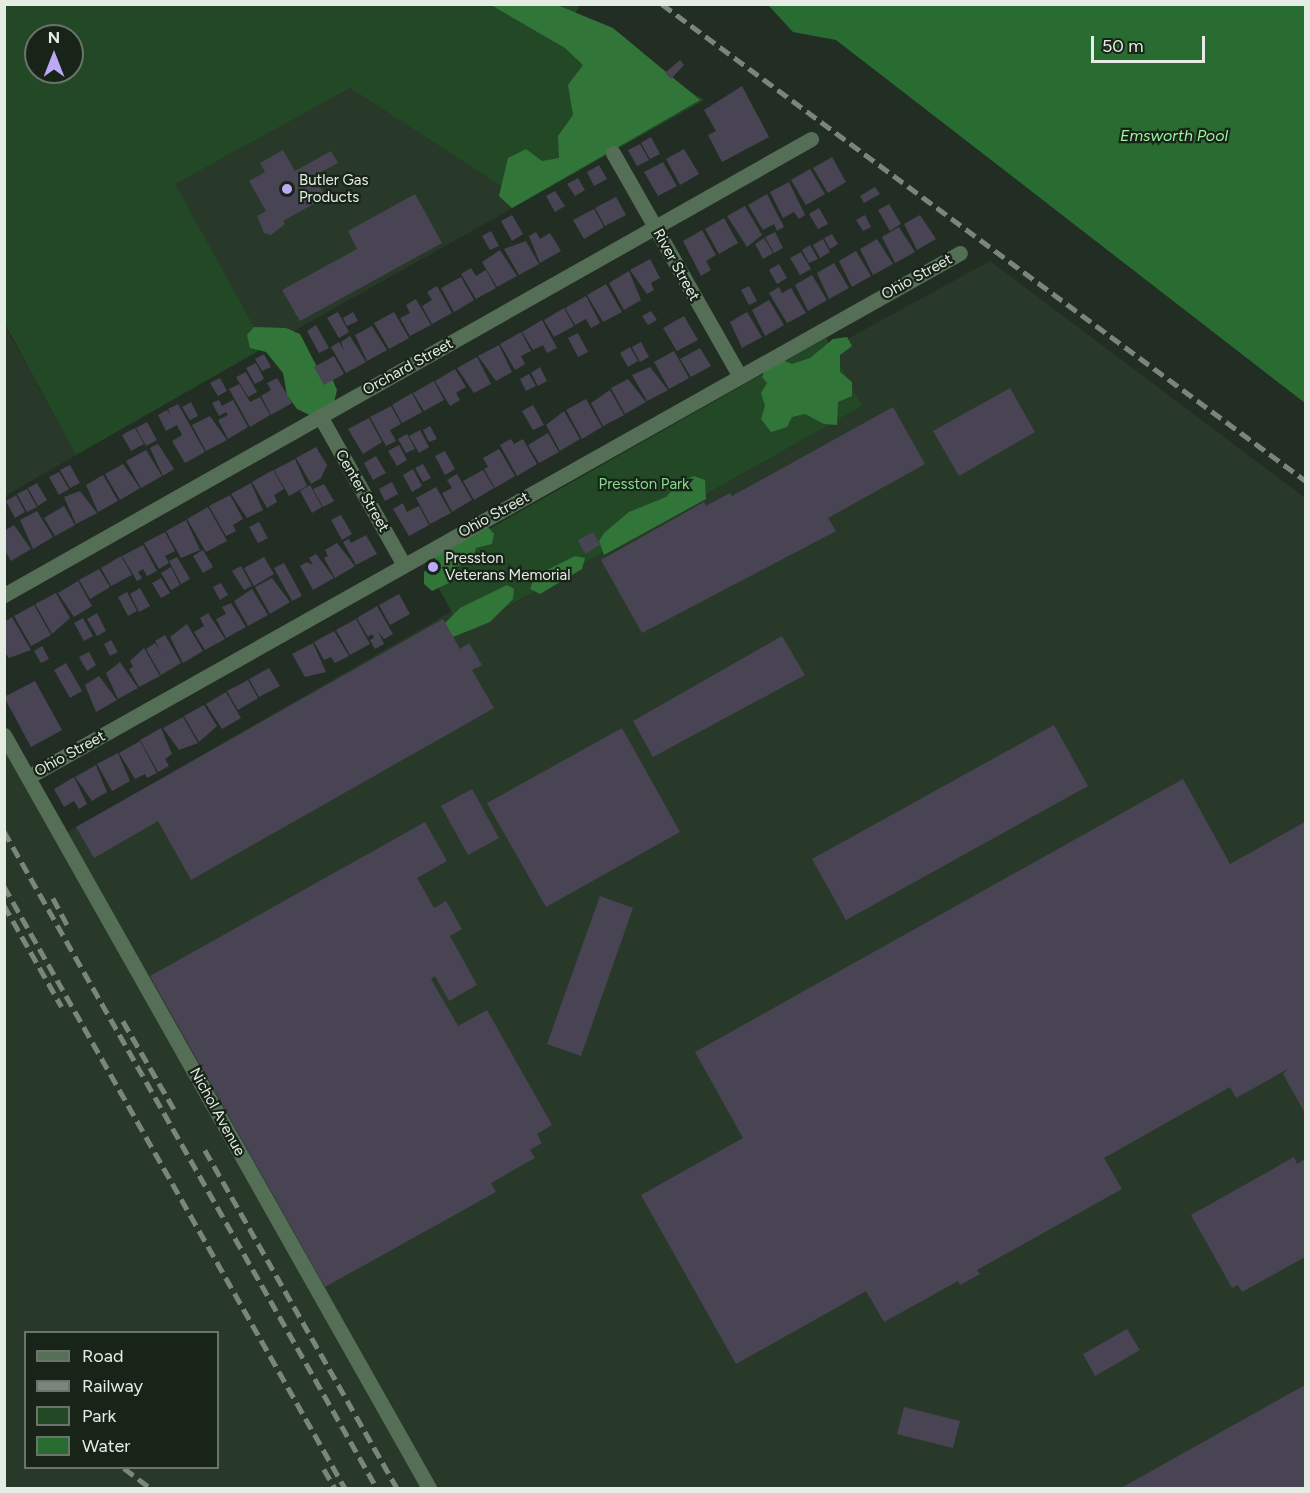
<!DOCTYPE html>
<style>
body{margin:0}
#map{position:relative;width:1310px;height:1493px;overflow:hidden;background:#222e23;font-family:Figtree,sans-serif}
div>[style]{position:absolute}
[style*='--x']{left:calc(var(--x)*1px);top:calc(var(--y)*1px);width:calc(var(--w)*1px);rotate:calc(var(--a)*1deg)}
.built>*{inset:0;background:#293929}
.green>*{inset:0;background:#234826}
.forest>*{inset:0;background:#327539}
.water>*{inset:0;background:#296c31}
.building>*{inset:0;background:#484453}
.minor>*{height:15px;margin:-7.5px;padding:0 7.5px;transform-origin:7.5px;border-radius:7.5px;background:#546f55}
.rail>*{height:4.5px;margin-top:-2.25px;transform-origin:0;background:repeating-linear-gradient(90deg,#7a857b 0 12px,transparent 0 18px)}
.dots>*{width:16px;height:16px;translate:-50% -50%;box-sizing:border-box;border:3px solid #192419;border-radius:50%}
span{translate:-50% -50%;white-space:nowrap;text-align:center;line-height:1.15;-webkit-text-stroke:4.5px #192419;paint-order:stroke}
.poi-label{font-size:15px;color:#e4ece4}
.left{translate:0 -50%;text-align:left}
.street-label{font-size:15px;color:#e4ece4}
.park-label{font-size:15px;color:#83dc89}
.water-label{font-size:16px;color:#9af49f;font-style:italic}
.frame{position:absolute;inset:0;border:6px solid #e4ece4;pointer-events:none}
.legend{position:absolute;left:24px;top:1331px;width:195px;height:138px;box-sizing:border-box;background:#192419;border:2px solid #6a746a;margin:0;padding:8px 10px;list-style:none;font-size:18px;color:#e4ece4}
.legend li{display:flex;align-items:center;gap:12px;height:30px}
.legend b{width:30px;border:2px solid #6a746a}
.north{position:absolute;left:24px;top:24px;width:60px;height:60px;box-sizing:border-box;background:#192419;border:2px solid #6a746a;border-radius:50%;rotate:0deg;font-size:16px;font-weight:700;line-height:24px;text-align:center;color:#e4ece4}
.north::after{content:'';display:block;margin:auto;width:21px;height:27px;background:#bda9f5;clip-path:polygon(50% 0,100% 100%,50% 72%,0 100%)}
.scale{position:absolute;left:1091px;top:36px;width:114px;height:27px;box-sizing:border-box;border:3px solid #e4ece4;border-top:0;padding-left:8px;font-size:18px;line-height:21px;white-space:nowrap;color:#e4ece4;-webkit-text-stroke:4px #192419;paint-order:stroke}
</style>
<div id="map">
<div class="built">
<div style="clip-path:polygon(350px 88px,515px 195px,520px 204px,265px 347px,174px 184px)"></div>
<div style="clip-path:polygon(evenodd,990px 261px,1305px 498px,1305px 1488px,5px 1488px,4px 736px,61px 836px,452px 611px,464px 632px,862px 406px,831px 348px,990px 261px,26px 1332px,218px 1332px,218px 1468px,26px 1468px,26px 1332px)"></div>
<div style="clip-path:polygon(4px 324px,76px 455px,5px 496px,4px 496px)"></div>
</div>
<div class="green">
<div style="clip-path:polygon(evenodd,4px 5px,580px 5px,573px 17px,704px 100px,520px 204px,515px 195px,350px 88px,175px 184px,265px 347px,76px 455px,5px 324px,4px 5px,36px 36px,72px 36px,72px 72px,36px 72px,36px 36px)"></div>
<div style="clip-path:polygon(826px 338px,862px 406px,463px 632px,426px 565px)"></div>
</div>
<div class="forest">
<div style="clip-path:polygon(491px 5px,557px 5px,613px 28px,700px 100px,512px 208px,499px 196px,508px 158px,526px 149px,542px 161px,559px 158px,558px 136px,573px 115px,568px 85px,583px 65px,565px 48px)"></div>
<div style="clip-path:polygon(254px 327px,286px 328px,300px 334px,316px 365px,330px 374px,337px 390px,333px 407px,314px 417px,297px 409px,287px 395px,283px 373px,266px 352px,250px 348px,247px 335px)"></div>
<div style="clip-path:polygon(847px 337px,852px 346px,840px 355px,840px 372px,852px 382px,852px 396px,838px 402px,837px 425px,824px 424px,805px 414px,792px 417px,787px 427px,771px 432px,761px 419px,765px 406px,761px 393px,767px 383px,762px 377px,767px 366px,780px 359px,792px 364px,810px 358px,833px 339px)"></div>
<div style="clip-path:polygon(694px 476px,705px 480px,706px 499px,604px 555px,599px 541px,604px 533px,629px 512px,666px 497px,681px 481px)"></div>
<div style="clip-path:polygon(488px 527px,494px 534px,492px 544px,476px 548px,473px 559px,459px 565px,451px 582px,432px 591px,424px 584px,424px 572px,434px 564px,436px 548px)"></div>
<div style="clip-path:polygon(575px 556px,585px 558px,582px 569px,540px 594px,530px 589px,535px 576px)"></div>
<div style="clip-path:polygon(507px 585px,514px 589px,513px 599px,490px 622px,453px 637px,445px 623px,460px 608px)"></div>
</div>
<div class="water">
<div style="clip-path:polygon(768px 5px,1305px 5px,1305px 403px,836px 40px,793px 32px)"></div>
</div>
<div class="building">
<div style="clip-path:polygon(680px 60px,684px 65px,671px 79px,665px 73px)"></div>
<div style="clip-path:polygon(742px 86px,769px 137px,722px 162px,708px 135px,716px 131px,704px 110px)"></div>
<div style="clip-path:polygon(651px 137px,660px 154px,650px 159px,641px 143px)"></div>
<div style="clip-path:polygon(640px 144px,649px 160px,637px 166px,628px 150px)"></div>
<div style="clip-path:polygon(684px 149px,699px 174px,680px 185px,666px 159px)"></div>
<div style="clip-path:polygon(283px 150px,295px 171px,331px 151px,338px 163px,314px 176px,326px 197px,283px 221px,285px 224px,271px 235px,264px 233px,257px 216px,266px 211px,249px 181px,265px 172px,260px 163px)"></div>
<div style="clip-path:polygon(832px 157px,846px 182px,828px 193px,813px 168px)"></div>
<div style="clip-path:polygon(663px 162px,677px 186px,658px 196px,644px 172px)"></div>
<div style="clip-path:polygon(599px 165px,607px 179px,594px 186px,587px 172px)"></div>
<div style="clip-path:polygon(810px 169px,825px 194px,806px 205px,791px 180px)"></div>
<div style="clip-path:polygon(578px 178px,585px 190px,575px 196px,567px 184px)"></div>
<div style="clip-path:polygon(789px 182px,805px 215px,799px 219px,794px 212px,783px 218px,770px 192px)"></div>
<div style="clip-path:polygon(875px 187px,880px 194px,864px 203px,860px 196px)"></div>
<div style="clip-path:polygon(555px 191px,565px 206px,555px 212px,546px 196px)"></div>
<div style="clip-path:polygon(415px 194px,442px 243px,300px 321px,282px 290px,357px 249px,348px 231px)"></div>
<div style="clip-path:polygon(767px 194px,784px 227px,777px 231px,774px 224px,763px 230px,748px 205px)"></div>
<div style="clip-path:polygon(616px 197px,626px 215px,605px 226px,595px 208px)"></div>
<div style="clip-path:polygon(889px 204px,901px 224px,890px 231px,878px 210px)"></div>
<div style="clip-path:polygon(745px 206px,762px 235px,747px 247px,727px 216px)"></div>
<div style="clip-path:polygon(819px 208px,828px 224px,818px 229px,809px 214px)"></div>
<div style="clip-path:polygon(594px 209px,604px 227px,584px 239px,573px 220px)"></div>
<div style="clip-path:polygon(512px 215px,523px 234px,512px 241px,501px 221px)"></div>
<div style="clip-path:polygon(865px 215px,871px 227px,863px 231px,856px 220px)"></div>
<div style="clip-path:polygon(920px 215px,936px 239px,917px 250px,904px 224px)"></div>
<div style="clip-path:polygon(724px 218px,738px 243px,719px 254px,705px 229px)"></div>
<div style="clip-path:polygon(899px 227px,915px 252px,895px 263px,882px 237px)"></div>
<div style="clip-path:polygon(702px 230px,716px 255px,706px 261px,711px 270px,701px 276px,683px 241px)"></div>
<div style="clip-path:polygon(491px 231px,499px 246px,490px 250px,482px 236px)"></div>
<div style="clip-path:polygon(536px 232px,540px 239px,550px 233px,561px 251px,540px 263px,529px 236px)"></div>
<div style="clip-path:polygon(775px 232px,783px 248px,774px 253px,765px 237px)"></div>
<div style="clip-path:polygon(832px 234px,838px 244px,830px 249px,824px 238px)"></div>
<div style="clip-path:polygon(764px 238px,773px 253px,763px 259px,755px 244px)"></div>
<div style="clip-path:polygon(823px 239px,830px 252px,820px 258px,813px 245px)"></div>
<div style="clip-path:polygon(877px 239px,893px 264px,873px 275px,860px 249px)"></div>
<div style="clip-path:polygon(526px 241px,539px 264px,519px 275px,504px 249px)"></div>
<div style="clip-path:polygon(810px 245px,818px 259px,809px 263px,802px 250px)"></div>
<div style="clip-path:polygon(500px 250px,517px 276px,497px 287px,482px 262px)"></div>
<div style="clip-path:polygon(856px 251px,871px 276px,852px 287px,839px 261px)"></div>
<div style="clip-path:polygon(801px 252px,811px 269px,800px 275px,790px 258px)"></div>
<div style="clip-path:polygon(650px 259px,660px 278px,651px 283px,654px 290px,647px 294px,630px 270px)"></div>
<div style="clip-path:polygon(834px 263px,849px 288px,829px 299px,817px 273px)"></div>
<div style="clip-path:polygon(779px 264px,787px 278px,777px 284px,769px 270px)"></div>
<div style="clip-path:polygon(471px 268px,476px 276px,486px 270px,496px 288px,476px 299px,461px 274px)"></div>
<div style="clip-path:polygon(629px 271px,641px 300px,624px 310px,609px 283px)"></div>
<div style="clip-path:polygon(812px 275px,827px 300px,808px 311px,795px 285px)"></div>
<div style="clip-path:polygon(461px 277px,474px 300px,454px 312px,441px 288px)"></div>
<div style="clip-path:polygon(606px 284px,622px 312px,603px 322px,587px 295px)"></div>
<div style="clip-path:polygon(437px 286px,452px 313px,432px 324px,422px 306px,432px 300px,427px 292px)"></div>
<div style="clip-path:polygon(749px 286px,757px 301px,749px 305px,741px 290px)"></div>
<div style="clip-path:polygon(779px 287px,782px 293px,791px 288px,806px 313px,787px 323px,769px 293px)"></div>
<div style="clip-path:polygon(586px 296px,600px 323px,591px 328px,586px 319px,575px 325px,565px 308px)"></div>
<div style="clip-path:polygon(416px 299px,431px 325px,410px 336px,400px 318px,410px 313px,406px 305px)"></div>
<div style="clip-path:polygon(769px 300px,784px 325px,765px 336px,752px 310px)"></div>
<div style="clip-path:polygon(564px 308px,574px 326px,554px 337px,544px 320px)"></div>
<div style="clip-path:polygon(651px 311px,657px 320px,648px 325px,642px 316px)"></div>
<div style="clip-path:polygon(338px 312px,349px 332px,339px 338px,327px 318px)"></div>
<div style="clip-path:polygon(353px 312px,358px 321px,347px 326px,343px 318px)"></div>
<div style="clip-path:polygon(394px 312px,409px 338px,389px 349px,374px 323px)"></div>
<div style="clip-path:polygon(747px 312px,762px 337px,742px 348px,730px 322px)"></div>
<div style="clip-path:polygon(684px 316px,698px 340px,677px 351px,663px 328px)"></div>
<div style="clip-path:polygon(542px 320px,557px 348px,547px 353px,543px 345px,533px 350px,522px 332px)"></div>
<div style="clip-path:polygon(316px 325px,329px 348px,319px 353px,307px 331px)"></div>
<div style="clip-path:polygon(372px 326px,387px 350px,367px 361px,355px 335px)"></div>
<div style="clip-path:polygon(521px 332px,531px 351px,521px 356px,525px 364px,515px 370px,500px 344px)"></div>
<div style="clip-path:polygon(578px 333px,588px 352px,578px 357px,568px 338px)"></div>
<div style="clip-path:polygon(350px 336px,366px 362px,346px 373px,331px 347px,339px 342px,344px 351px,341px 342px)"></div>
<div style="clip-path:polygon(641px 342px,649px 357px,640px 362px,632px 347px)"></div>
<div style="clip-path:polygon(499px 345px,512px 372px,496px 381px,478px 356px)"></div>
<div style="clip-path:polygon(630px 347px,638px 361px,628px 367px,620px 353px)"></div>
<div style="clip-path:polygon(700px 348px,711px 366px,691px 377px,680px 359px)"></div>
<div style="clip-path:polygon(674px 351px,689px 378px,669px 389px,654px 362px)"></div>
<div style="clip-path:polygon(264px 354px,271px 367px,262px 371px,255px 359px)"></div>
<div style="clip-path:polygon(334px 356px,344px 374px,324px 385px,314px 367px)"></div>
<div style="clip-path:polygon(477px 357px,491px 384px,474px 393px,457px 368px)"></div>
<div style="clip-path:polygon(256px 363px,264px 379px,255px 384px,246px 368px)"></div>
<div style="clip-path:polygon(540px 367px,547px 381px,538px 386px,531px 373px)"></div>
<div style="clip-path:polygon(650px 367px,668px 390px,647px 401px,632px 375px)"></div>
<div style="clip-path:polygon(455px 369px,466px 387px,456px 393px,460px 400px,450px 406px,435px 381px)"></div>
<div style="clip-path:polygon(246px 372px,257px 392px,248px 397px,236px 377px)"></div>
<div style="clip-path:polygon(529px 374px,536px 386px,526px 391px,520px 379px)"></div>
<div style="clip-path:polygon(220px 378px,227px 391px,218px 396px,210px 383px)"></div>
<div style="clip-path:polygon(277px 378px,292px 403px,271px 415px,261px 396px,271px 390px,267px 383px)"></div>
<div style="clip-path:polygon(628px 379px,646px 402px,625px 414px,611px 388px)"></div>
<div style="clip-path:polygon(434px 381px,444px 400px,424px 411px,413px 393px)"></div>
<div style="clip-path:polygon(239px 384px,250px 402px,260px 397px,270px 415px,250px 427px,229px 389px)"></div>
<div style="clip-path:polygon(1010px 388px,1035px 432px,959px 476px,933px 431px)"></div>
<div style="clip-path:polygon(610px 390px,624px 415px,603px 426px,591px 403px)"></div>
<div style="clip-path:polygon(412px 393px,422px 412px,402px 423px,392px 405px)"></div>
<div style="clip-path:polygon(586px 399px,602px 427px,582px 439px,566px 410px)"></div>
<div style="clip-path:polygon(219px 400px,222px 406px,233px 400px,248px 427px,228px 439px,218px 420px,228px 415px,226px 412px,219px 416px,212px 403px)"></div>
<div style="clip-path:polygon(191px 402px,198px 416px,190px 420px,182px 407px)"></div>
<div style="clip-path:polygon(178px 404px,205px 452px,185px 463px,172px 441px,182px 435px,177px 425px,166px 431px,158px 415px,167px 410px,171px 416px,168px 409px)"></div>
<div style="clip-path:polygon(533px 405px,544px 425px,533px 430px,522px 411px)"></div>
<div style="clip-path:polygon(391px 406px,401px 424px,390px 430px,396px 441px,386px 446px,370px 417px)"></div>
<div style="clip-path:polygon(893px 407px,925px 464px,828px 518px,836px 531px,642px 633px,601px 560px,704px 502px,706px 506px,730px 493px,732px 496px)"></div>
<div style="clip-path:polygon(564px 411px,580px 439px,560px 451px,546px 425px)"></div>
<div style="clip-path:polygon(210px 416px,227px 440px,206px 451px,192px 425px)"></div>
<div style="clip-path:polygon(369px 418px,382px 442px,363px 454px,348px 429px)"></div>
<div style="clip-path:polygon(147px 422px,157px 440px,146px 446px,136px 428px)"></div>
<div style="clip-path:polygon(430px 426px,437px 439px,429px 442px,423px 430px)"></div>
<div style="clip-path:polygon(135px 428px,144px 444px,131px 451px,122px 435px)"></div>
<div style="clip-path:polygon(420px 430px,429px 447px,419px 453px,409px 436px)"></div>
<div style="clip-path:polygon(548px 433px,559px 452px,539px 463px,528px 445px)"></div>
<div style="clip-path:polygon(407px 434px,415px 449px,406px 453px,398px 439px)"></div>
<div style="clip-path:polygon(511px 439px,514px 444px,523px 439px,537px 464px,517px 476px,500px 445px)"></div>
<div style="clip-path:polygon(158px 444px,174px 469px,163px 476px,150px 448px)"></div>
<div style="clip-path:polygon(399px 445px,407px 460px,397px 466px,388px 451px)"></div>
<div style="clip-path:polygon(316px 447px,327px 465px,321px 478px,311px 484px,296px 458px)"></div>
<div style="clip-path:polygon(499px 449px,515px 476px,495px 488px,484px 469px,488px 467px,483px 458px)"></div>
<div style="clip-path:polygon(146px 450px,162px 476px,141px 488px,126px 461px)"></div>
<div style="clip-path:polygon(445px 451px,455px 469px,445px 475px,435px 456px)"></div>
<div style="clip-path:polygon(376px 456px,386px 473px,373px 480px,364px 463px)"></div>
<div style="clip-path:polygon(295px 459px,307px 486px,289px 496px,274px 470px)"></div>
<div style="clip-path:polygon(123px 464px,140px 488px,120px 500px,105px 474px)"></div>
<div style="clip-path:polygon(423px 464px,431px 478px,423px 482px,415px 468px)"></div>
<div style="clip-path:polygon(70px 465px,80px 483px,70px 488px,60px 470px)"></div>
<div style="clip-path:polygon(413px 469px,422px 486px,412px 492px,403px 475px)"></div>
<div style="clip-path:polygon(273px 470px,284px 489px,274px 495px,277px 502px,267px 508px,252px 482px)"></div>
<div style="clip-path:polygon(483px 470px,494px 488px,474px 500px,463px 481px)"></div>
<div style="clip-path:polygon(59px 472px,69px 489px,59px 495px,49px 477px)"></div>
<div style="clip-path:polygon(457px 474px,472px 500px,452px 512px,442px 493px,452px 488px,447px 480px)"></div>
<div style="clip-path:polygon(103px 475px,118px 501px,98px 512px,86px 485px)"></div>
<div style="clip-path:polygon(392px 482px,398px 494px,385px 501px,379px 489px)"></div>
<div style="clip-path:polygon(37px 483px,47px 500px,38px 506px,28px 488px)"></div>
<div style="clip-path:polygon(251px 483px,263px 510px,247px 518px,231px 494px)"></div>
<div style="clip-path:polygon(324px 484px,334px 501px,323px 507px,313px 489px)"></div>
<div style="clip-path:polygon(310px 485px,322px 507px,312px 513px,300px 491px)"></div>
<div style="clip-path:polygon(436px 487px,451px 513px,430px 524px,416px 498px)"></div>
<div style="clip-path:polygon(27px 489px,37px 507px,27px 512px,17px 494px)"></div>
<div style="clip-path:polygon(80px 491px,97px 513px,76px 524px,64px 497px)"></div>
<div style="clip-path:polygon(16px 495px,25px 512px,15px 518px,6px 501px)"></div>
<div style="clip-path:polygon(230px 495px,243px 519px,233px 525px,236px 531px,226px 536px,209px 506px)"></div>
<div style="clip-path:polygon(403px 503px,407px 512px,419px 506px,429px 525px,409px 536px,393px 509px)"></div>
<div style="clip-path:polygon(64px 506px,75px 525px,55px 536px,44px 518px)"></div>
<div style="clip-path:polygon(208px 507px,227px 541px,206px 552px,187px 519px)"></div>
<div style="clip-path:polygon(37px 511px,53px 537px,33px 549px,20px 520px)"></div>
<div style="clip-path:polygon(341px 515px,352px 534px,342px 540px,331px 520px)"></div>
<div style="clip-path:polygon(186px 520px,200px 550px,181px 558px,166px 531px)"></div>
<div style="clip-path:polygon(259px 522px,268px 538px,258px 543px,249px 527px)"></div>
<div style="clip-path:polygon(14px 525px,31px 549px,11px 561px,4px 549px,4px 531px)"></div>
<div style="clip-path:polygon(165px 532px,175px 551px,165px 556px,169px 563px,159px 569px,144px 543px)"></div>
<div style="clip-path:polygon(593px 532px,600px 545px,585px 554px,578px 540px)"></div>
<div style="clip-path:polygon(366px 535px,377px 554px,356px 565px,343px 542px,349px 539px,351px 543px)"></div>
<div style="clip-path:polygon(337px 543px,355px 566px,335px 578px,324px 558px,328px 556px,325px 550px)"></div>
<div style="clip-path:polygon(143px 545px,157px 571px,147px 576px,143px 569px,138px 572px,142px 578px,137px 581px,122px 556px)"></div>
<div style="clip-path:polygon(203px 550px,213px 567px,203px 573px,193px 556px)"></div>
<div style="clip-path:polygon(316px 554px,334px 578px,313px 590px,300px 566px,307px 562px,313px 565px,309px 558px)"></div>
<div style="clip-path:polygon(121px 556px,132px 575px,111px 586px,101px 568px)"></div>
<div style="clip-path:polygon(177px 557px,190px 579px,181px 584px,169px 561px)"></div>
<div style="clip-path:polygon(264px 557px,274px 574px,254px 586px,244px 568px)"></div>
<div style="clip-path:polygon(284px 563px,302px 596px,292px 601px,274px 568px)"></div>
<div style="clip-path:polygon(241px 566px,252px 586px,244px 590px,232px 571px)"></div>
<div style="clip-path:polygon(171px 567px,180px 585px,171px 590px,161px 573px)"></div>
<div style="clip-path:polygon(99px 569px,110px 587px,90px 599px,79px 580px)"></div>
<div style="clip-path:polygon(161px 578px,170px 593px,161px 598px,152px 583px)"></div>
<div style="clip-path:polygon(272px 578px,290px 602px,270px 614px,255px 587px)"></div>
<div style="clip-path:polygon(78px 581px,92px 606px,74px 617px,58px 593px)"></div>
<div style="clip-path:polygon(221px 583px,228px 595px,220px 600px,213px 587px)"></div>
<div style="clip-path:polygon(140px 588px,150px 606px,139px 612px,130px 594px)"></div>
<div style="clip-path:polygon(252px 589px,268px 615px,248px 626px,234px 601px)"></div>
<div style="clip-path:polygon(127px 592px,137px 611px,128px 616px,118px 597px)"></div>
<div style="clip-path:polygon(56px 593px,70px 618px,52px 634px,35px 604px)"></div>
<div style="clip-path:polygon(399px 594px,410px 614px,390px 625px,379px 605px)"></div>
<div style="clip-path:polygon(231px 603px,246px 627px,226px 638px,216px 619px,226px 614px,222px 607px)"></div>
<div style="clip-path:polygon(34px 605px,51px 635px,31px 646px,14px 616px)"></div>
<div style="clip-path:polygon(377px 606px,393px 634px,384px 639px,378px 631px,384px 644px,375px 649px,370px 640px,374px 638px,372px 634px,368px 637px,357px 618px)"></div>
<div style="clip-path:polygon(97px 613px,106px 631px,97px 636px,87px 619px)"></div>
<div style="clip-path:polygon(208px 613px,225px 639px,205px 650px,194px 632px,204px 626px,200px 618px)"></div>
<div style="clip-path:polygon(12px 617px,31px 650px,9px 658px,4px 651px,4px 622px)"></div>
<div style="clip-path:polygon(83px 618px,93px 636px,84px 641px,74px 623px)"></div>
<div style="clip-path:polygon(356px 619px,370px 644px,350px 655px,336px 630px)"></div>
<div style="clip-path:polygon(443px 619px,460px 649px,469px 643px,482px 665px,472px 670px,494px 708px,191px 880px,158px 821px,94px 858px,76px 827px)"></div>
<div style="clip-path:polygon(187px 624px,203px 651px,183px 663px,170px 637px)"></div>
<div style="clip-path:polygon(334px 631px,349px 656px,335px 663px,331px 657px,324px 660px,314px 642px)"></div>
<div style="clip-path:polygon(165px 635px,181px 663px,161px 675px,146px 649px,155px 643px,161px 651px,155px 641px)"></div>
<div style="clip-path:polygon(782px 636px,805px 675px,653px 757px,633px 721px)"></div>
<div style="clip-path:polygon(111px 640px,118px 652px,110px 656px,104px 644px)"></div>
<div style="clip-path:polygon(313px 643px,326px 672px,305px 677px,292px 654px)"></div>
<div style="clip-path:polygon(42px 646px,49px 659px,41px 663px,34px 651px)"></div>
<div style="clip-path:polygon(144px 648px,160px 676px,139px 687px,129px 669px,133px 667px,130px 661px)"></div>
<div style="clip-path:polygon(89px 652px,96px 665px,87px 671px,79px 657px)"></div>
<div style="clip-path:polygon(120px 662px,138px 688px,118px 699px,106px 673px)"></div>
<div style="clip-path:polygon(66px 663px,82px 691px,70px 698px,54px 670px)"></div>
<div style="clip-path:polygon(269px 668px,280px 686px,259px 697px,249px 679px)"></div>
<div style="clip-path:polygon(99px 676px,117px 700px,96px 712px,85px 685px)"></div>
<div style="clip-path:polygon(248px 680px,258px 698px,238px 710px,227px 691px)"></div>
<div style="clip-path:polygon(35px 681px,62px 730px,31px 747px,4px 697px)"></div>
<div style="clip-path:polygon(226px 692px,241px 718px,222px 729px,206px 704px)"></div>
<div style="clip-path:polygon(204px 705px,217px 726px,199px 742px,184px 716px)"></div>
<div style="clip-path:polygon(183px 717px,198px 743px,179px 750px,163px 728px)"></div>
<div style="clip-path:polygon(1054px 725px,1088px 786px,846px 920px,812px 859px)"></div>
<div style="clip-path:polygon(161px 728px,172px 754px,165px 759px,169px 766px,158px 772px,140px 740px)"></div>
<div style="clip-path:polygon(622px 728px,680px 832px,546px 907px,487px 803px)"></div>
<div style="clip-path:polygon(140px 741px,157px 773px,147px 778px,145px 774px,135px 779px,119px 753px)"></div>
<div style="clip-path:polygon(118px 753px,130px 781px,112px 791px,97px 764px)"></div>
<div style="clip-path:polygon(96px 765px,107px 792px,92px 801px,75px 777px)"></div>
<div style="clip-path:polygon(74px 777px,87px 804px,79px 809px,74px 801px,64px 807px,54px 789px)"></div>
<div style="clip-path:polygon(1183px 779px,1230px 864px,1305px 822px,1305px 1113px,1283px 1074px,1288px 1069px,1236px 1098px,1230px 1087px,1104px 1158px,1122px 1189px,977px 1270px,980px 1274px,960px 1285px,958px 1281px,884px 1322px,866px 1291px,736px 1364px,641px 1195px,743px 1138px,695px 1052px)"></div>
<div style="clip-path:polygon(472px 789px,499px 838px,468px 855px,441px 806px)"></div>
<div style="clip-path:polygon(425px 822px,447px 861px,417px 878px,434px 908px,446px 901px,462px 929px,450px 936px,477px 985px,449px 1001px,435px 976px,431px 979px,458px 1026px,487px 1010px,552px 1125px,537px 1134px,542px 1143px,530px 1150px,535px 1158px,491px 1183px,496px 1192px,325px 1287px,150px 976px)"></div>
<div style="clip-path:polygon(600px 896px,633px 908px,581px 1056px,547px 1044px)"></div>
<div style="clip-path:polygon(1294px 1157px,1297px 1164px,1305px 1159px,1305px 1257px,1242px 1292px,1238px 1285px,1232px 1288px,1191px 1215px)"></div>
<div style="clip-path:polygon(1127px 1329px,1140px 1350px,1095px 1376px,1083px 1354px)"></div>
<div style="clip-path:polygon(1305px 1385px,1305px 1488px,1121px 1488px)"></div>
<div style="clip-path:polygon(904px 1407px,960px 1421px,953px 1448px,897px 1434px)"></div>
</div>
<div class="minor">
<div style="--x:613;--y:153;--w:257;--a:60.4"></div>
<div style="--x:320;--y:416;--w:171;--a:60.6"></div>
<div style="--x:4;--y:595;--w:927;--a:-29.47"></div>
<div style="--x:4;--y:735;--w:865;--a:60.56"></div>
<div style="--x:28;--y:777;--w:1069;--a:-29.35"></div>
</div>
<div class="rail">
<div style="--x:662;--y:4;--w:801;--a:36.53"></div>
<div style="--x:4;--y:831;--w:755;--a:60.42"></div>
<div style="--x:4;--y:886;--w:692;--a:60.47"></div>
<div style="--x:53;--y:898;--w:34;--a:62"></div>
<div style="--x:4;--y:905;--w:117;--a:60.4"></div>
<div style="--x:123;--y:1021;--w:102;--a:59.9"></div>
<div style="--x:205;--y:1150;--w:389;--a:60.4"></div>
<div style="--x:124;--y:1468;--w:34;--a:37"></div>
<div style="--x:324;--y:1469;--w:22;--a:60"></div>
</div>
<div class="dots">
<div style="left:287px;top:189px;background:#bda9f5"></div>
<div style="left:433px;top:567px;background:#bda9f5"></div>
</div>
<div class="poi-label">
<span class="left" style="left:299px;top:189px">Butler Gas<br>Products</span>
<span class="left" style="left:445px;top:567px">Presston<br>Veterans Memorial</span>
</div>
<div class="street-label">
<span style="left:676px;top:265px;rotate:61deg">River Street</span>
<span style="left:917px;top:277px;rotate:-29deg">Ohio Street</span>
<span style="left:408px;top:367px;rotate:-29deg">Orchard Street</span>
<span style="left:362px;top:491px;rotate:60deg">Center Street</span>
<span style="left:494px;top:515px;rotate:-29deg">Ohio Street</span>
<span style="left:70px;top:754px;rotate:-29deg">Ohio Street</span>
<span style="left:217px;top:1112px;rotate:61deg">Nichol Avenue</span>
</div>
<div class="park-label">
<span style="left:644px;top:485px">Presston Park</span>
</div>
<div class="water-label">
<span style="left:1174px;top:136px">Emsworth Pool</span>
</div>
<div class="frame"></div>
<ul class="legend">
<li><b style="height:8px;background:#546f55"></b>Road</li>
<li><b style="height:8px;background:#7a857b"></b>Railway</li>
<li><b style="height:16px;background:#234826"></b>Park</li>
<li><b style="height:16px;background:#296c31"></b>Water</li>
</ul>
<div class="north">N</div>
<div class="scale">50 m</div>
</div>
